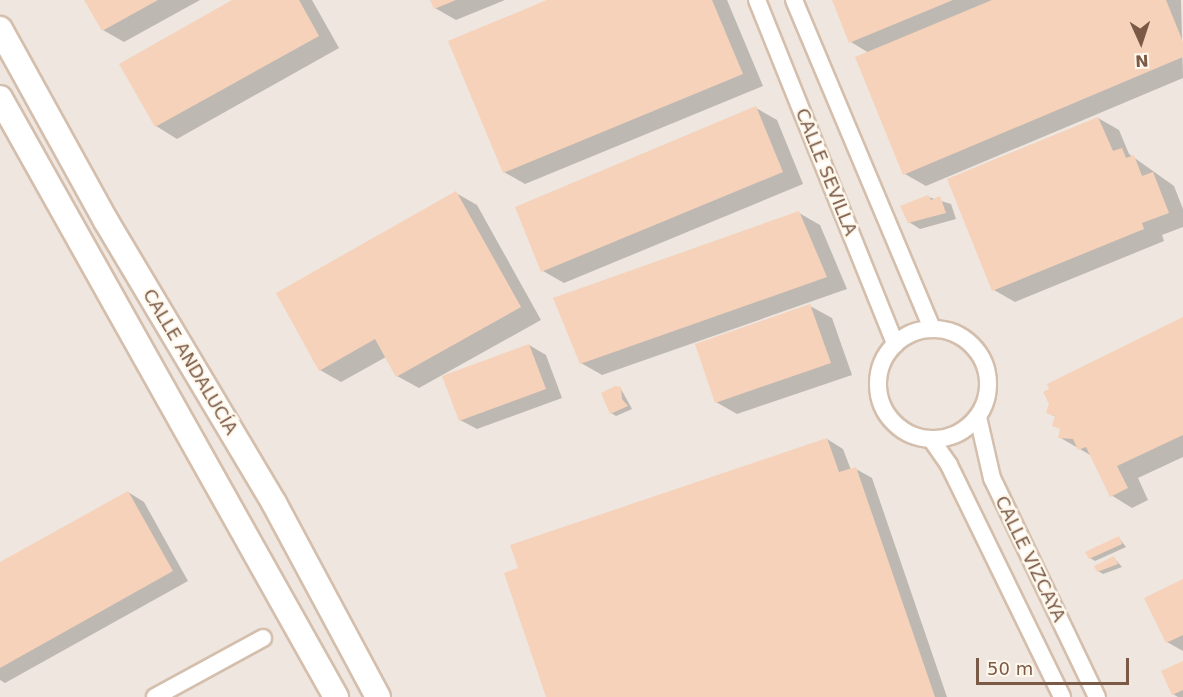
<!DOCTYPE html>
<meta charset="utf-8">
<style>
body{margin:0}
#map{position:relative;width:1183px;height:697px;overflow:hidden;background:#fef5e5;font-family:"DejaVu Sans",sans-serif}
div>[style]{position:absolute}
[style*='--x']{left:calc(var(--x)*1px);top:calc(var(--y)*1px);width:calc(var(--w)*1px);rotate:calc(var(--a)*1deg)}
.industrial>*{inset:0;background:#eee6df}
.shadow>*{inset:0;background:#0003}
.building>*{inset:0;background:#f6d2ba}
.roads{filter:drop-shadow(2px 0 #d4beac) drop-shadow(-2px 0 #d4beac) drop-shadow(0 2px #d4beac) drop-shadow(0 -2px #d4beac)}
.street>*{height:16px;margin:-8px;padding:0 8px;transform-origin:8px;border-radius:8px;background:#fff}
.street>.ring{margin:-8px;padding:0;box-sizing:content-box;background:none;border:16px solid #fff;border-radius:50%}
.secondary>*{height:24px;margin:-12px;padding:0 12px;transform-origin:12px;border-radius:12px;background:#fff}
span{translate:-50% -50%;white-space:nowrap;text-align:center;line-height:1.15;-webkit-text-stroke:4.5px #fff8ed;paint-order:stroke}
.street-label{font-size:18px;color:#7a5a47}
.north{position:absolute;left:1111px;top:12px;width:60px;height:60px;-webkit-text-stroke:4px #fff8ed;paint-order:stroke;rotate:177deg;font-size:16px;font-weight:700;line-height:24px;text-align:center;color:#7a5a47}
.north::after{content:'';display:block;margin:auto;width:21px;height:27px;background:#7a5a47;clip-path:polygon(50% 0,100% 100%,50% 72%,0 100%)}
.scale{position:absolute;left:976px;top:658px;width:153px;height:27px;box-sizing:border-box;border:3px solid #7a5a47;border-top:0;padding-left:8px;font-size:18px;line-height:21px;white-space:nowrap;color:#7a5a47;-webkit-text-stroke:4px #fff8ed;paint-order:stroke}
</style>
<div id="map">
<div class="industrial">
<div style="clip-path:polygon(0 0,1183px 0,1183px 697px,0 697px)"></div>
</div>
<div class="shadow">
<div style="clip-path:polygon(86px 0,200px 0,124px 42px,103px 30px)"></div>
<div style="clip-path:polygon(235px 0,312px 0,339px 48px,177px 139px,156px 126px)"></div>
<div style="clip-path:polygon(431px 0,505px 0,456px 20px,435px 8px)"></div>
<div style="clip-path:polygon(551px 0,727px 0,763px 86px,525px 184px,504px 172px)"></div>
<div style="clip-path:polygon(833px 0,1181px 0,1183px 78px,926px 186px,905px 174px,869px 53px,851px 42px)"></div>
<div style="clip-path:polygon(756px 108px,777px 120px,803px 184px,564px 283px,543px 271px)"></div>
<div style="clip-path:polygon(1098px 118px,1119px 130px,1129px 154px,1174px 186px,1183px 209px,1183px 227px,1162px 235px,1164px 241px,1015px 302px,994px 290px)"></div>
<div style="clip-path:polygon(456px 193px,477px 205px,541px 320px,419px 388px,397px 376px,386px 357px,341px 382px,320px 370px)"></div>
<div style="clip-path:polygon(928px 197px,951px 204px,956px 219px,920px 229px,909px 222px)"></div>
<div style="clip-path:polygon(799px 213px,820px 225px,847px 289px,602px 375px,581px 363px)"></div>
<div style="clip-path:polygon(810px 306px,832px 318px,852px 375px,737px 414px,716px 402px)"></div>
<div style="clip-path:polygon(1183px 319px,1183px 457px,1138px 478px,1148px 500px,1132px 508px,1111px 495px,1092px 456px,1059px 437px,1062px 430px,1056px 417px,1048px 413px)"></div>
<div style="clip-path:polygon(529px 345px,546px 355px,562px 398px,477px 429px,460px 420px)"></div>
<div style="clip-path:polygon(621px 389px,632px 409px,616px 416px,611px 413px)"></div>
<div style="clip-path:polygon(827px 439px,843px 449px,851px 470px,856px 469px,872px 478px,947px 697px,548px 697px)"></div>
<div style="clip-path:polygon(128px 492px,144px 502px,188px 581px,5px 683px,0 680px,0 563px)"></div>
<div style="clip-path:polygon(1119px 538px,1126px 547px,1095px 561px,1090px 558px)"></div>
<div style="clip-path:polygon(1114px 558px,1122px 567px,1103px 574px,1098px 571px)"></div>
<div style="clip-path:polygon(1183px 581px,1183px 651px,1167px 642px)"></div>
<div style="clip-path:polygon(1183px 663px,1183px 697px,1178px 697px,1173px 694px)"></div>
</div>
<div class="building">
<div style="clip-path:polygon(84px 0,158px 0,102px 31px)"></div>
<div style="clip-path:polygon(232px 0,299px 0,319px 36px,155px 127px,119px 64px)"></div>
<div style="clip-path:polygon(430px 0,456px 0,434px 9px)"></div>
<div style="clip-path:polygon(547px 0,712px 0,743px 74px,503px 173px,448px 41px)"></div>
<div style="clip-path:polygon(832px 0,953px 0,849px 43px)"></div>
<div style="clip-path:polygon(992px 0,1166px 0,1183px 42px,1183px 57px,903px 175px,855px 57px)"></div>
<div style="clip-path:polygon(756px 106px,783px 172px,541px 272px,515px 207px)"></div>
<div style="clip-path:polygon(1098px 117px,1113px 151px,1122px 148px,1126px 158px,1134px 155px,1142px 176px,1153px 172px,1169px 213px,1142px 223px,1144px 229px,992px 291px,947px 179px)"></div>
<div style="clip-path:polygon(456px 191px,521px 307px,396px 377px,375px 339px,319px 371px,276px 293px)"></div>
<div style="clip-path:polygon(928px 195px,931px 200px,940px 196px,946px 213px,908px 223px,900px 206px)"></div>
<div style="clip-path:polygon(799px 211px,827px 277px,580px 364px,553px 298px)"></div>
<div style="clip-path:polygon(810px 304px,831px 363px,715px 403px,695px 344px)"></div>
<div style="clip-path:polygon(1183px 317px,1183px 435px,1117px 466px,1128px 488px,1110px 497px,1086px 447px,1078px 450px,1073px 439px,1058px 438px,1060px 429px,1052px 426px,1055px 416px,1046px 413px,1049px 404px,1043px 392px,1049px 389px,1047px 384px)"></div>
<div style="clip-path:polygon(529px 344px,546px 389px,459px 421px,442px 376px)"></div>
<div style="clip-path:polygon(615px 386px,621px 387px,622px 399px,628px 406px,610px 414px,601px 393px)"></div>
<div style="clip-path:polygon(827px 438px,839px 472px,856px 467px,935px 697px,546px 697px,504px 573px,518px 568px,510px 545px)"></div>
<div style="clip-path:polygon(128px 491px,173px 571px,0 668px,0 562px)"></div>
<div style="clip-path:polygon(1119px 536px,1122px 544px,1089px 559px,1085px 552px)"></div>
<div style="clip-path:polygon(1114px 556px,1118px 564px,1097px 572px,1094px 566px)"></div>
<div style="clip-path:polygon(1183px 579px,1183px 635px,1166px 643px,1144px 598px)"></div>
<div style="clip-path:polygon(1183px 661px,1183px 690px,1172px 695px,1161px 671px)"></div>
</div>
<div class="roads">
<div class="street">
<div style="--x:757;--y:0;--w:371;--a:68.1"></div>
<div style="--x:794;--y:0;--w:357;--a:67.2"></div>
<div class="ring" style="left:878px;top:329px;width:94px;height:94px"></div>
<div style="--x:978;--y:417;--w:63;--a:77.1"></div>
<div style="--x:992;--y:478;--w:243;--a:64.4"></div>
<div style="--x:931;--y:439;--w:32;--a:55"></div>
<div style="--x:949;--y:465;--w:258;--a:64"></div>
<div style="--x:155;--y:697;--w:123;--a:-28.6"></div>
</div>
<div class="secondary">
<div style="--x:0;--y:29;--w:219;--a:61.1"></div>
<div style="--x:106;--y:221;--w:328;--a:59.2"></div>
<div style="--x:274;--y:503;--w:220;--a:61.8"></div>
<div style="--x:0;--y:98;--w:687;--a:60.71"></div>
</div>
</div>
<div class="street-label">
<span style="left:826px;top:172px;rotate:68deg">CALLE SEVILLA</span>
<span style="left:190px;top:362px;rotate:59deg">CALLE ANDALUCÍA</span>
<span style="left:1030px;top:559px;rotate:64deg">CALLE VIZCAYA</span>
</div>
<div class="north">N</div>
<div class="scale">50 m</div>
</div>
